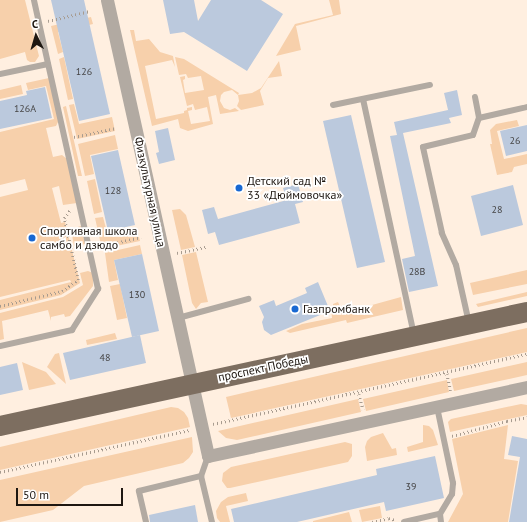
<!DOCTYPE html>
<meta charset="utf-8">
<style>
body{margin:0}
#map{position:relative;width:527px;height:522px;overflow:hidden;background:#ffefe0;font-family:"PT Sans",sans-serif}
div>[style]{position:absolute}
[style*='--x']{left:calc(var(--x)*1px);top:calc(var(--y)*1px);width:calc(var(--w)*1px);rotate:calc(var(--a)*1deg)}
.green>*{inset:0;background:#f7d0ab}
.building>*{inset:0;background:#bbc9dd}
.path>*{height:2.5px;margin-top:-1.25px;transform-origin:0;background:repeating-linear-gradient(90deg,#a79b8f 0 1px,transparent 0 4px)}
.lane>*{height:6px;margin:-3px;padding:0 3px;transform-origin:3px;border-radius:3px;background:#b2aaa2}
.street>*{height:13px;margin:-6.5px;padding:0 6.5px;transform-origin:6.5px;border-radius:6.5px;background:#b2aaa2}
.primary>*{height:20px;margin:-10px;padding:0 10px;transform-origin:10px;border-radius:10px;background:#7d6e60}
.dots>*{width:11px;height:11px;translate:-50% -50%;box-sizing:border-box;border:2px solid #fff;border-radius:50%}
span{translate:-50% -50%;white-space:nowrap;text-align:center;line-height:1.15;-webkit-text-stroke:3.5px #fff;paint-order:stroke}
.number-label{font-size:10px;color:#454444}
.number-label span{-webkit-text-stroke-width:0}
.poi-label{font-size:12px;color:#1e1711}
.left{translate:0 -50%;text-align:left}
.street-label{font-size:12px;color:#1e1711}
.north{position:absolute;left:16px;top:16px;width:40px;height:40px;-webkit-text-stroke:3px #fff;paint-order:stroke;rotate:355deg;font-size:11px;font-weight:700;line-height:16px;text-align:center;color:#1e1711}
.north::after{content:'';display:block;margin:auto;width:14px;height:18px;background:#1e1711;clip-path:polygon(50% 0,100% 100%,50% 72%,0 100%)}
.scale{position:absolute;left:16px;top:488px;width:107px;height:18px;box-sizing:border-box;border:2px solid #1e1711;border-top:0;padding-left:5px;font-size:12px;line-height:14px;white-space:nowrap;color:#1e1711;-webkit-text-stroke:3px #fff;paint-order:stroke}
</style>
<div id="map">
<div class="green">
<div style="clip-path:polygon(0 0,25px 0,39px 56px,35px 62px,30px 62px,27px 60px,25px 52px,0 59px)"></div>
<div style="clip-path:polygon(329px 0,339px 0,341px 14px,296px 26px,301px 50px,276px 56px,295px 24px,333px 15px)"></div>
<div style="clip-path:polygon(91px 17px,93px 24px,58px 32px,63px 52px,58px 54px,51px 26px)"></div>
<div style="clip-path:polygon(130px 30px,134px 30px,136px 41px,149px 39px,160px 52px,173px 56px,175px 67px,172px 60px,145px 66px,156px 119px,184px 113px,184px 111px,187px 110px,187px 108px,192px 107px,192px 110px,188px 111px,191px 124px,210px 121px,207px 107px,195px 110px,193px 104px,187px 106px,180px 77px,185px 76px,185px 79px,183px 80px,185px 93px,204px 90px,201px 76px,188px 78px,186px 74px,179px 75px,175px 57px,184px 59px,239px 93px,238px 95px,232px 90px,224px 92px,221px 95px,220px 101px,224px 108px,230px 110px,235px 108px,239px 111px,220px 114px,216px 95px,208px 97px,213px 124px,188px 131px,180px 128px,178px 119px,152px 126px)"></div>
<div style="clip-path:polygon(64px 57px,73px 99px,68px 100px,59px 59px)"></div>
<div style="clip-path:polygon(279px 61px,282px 76px,268px 78px,260px 91px,264px 105px,241px 110px,237px 106px,239px 101px,238px 95px,252px 93px,261px 88px)"></div>
<div style="clip-path:polygon(49px 78px,59px 120px,56px 126px,46px 128px,53px 157px,62px 155px,67px 159px,77px 203px,63px 205px,59px 186px,52px 188px,61px 223px,65px 222px,80px 283px,61px 295px,0 310px,0 300px,71px 282px,70px 280px,0 297px,0 197px,28px 190px,25px 179px,0 185px,0 132px,54px 119px,46px 86px,28px 90px,26px 83px)"></div>
<div style="clip-path:polygon(21px 85px,23px 94px,0 99px,0 90px)"></div>
<div style="clip-path:polygon(74px 104px,79px 124px,112px 117px,115px 131px,77px 139px,69px 105px)"></div>
<div style="clip-path:polygon(66px 106px,82px 176px,78px 176px,63px 107px)"></div>
<div style="clip-path:polygon(517px 120px,519px 126px,497px 131px,504px 159px,527px 154px,527px 164px,514px 167px,512px 172px,497px 175px,490px 144px,492px 144px,490px 130px,496px 124px)"></div>
<div style="clip-path:polygon(115px 135px,118px 149px,90px 155px,94px 174px,85px 176px,78px 144px)"></div>
<div style="clip-path:polygon(95px 179px,102px 212px,94px 214px,87px 181px)"></div>
<div style="clip-path:polygon(180px 209px,186px 215px,195px 247px,181px 250px,172px 210px)"></div>
<div style="clip-path:polygon(103px 217px,108px 236px,137px 229px,140px 241px,102px 249px,95px 218px)"></div>
<div style="clip-path:polygon(81px 226px,85px 244px,74px 246px,71px 229px)"></div>
<div style="clip-path:polygon(140px 245px,142px 254px,114px 260px,118px 280px,109px 282px,105px 253px)"></div>
<div style="clip-path:polygon(196px 252px,208px 302px,201px 303px,196px 309px,192px 303px,182px 255px)"></div>
<div style="clip-path:polygon(527px 270px,527px 284px,473px 295px,470px 283px)"></div>
<div style="clip-path:polygon(88px 271px,93px 273px,93px 286px,70px 316px,65px 317px,64px 314px,51px 317px,51px 321px,48px 310px,2px 321px,4px 339px,0 340px,0 313px,63px 297px,83px 285px,80px 273px)"></div>
<div style="clip-path:polygon(120px 284px,127px 318px,117px 320px,110px 286px)"></div>
<div style="clip-path:polygon(527px 292px,527px 296px,478px 307px,476px 304px)"></div>
<div style="clip-path:polygon(401px 297px,403px 310px,347px 323px,346px 320px,290px 333px,286px 331px,302px 324px,332px 318px,331px 308px,333px 307px,333px 304px,338px 302px,343px 313px)"></div>
<div style="clip-path:polygon(527px 328px,527px 352px,231px 418px,226px 397px)"></div>
<div style="clip-path:polygon(115px 333px,117px 339px,87px 345px,86px 340px)"></div>
<div style="clip-path:polygon(59px 353px,66px 384px,47px 367px,55px 354px)"></div>
<div style="clip-path:polygon(22px 362px,46px 372px,56px 384px,29px 390px)"></div>
<div style="clip-path:polygon(527px 362px,527px 375px,454px 391px,451px 379px)"></div>
<div style="clip-path:polygon(447px 380px,449px 392px,366px 411px,363px 399px)"></div>
<div style="clip-path:polygon(358px 399px,361px 412px,237px 440px,226px 438px,218px 431px)"></div>
<div style="clip-path:polygon(521px 404px,527px 405px,527px 415px,450px 432px,448px 422px,451px 419px)"></div>
<div style="clip-path:polygon(171px 407px,178px 408px,184px 412px,188px 418px,190px 427px,0 470px,0 447px)"></div>
<div style="clip-path:polygon(423px 425px,429px 426px,433px 430px,438px 445px,408px 452px,407px 447px,423px 442px)"></div>
<div style="clip-path:polygon(508px 425px,504px 459px,518px 461px,508px 522px,448px 522px,463px 494px,452px 439px)"></div>
<div style="clip-path:polygon(383px 433px,392px 449px,396px 448px,397px 455px,367px 461px,365px 447px,367px 441px,371px 437px)"></div>
<div style="clip-path:polygon(192px 437px,193px 452px,189px 458px,183px 463px,84px 486px,53px 510px,0 522px,0 480px)"></div>
<div style="clip-path:polygon(345px 442px,352px 444px,352px 456px,348px 462px,230px 488px,227px 488px,222px 481px,223px 473px,231px 467px)"></div>
<div style="clip-path:polygon(246px 493px,248px 501px,226px 506px,230px 522px,220px 522px,217px 518px,216px 511px,221px 502px,228px 497px)"></div>
<div style="clip-path:polygon(380px 506px,382px 518px,362px 522px,359px 510px)"></div>
<div style="clip-path:polygon(349px 512px,352px 522px,313px 522px,313px 521px)"></div>
</div>
<div class="building">
<div style="clip-path:polygon(51px 0,84px 0,110px 114px,79px 121px)"></div>
<div style="clip-path:polygon(163px 0,194px 0,198px 21px,211px 0,261px 0,283px 14px,247px 71px,184px 32px,170px 34px)"></div>
<div style="clip-path:polygon(45px 87px,52px 118px,0 129px,0 101px,27px 95px,26px 91px)"></div>
<div style="clip-path:polygon(457px 90px,462px 115px,449px 118px,451px 123px,403px 133px,438px 286px,409px 292px,402px 259px,415px 256px,390px 136px,397px 135px,394px 122px,448px 110px,449px 114px,444px 93px)"></div>
<div style="clip-path:polygon(351px 115px,385px 262px,357px 268px,323px 121px)"></div>
<div style="clip-path:polygon(527px 125px,527px 151px,506px 156px,500px 131px)"></div>
<div style="clip-path:polygon(168px 128px,175px 160px,159px 164px,156px 153px,159px 152px,155px 131px)"></div>
<div style="clip-path:polygon(118px 150px,135px 225px,108px 231px,91px 156px)"></div>
<div style="clip-path:polygon(298px 184px,303px 202px,295px 204px,300px 223px,219px 245px,215px 232px,208px 234px,202px 210px,214px 207px,218px 219px,287px 200px,283px 188px)"></div>
<div style="clip-path:polygon(513px 185px,523px 225px,481px 236px,471px 196px)"></div>
<div style="clip-path:polygon(142px 254px,159px 331px,132px 337px,114px 260px)"></div>
<div style="clip-path:polygon(318px 282px,330px 311px,271px 335px,264px 330px,262px 322px,264px 317px,259px 306px,274px 300px,276px 306px,307px 293px,305px 288px)"></div>
<div style="clip-path:polygon(140px 335px,146px 363px,70px 380px,63px 353px)"></div>
<div style="clip-path:polygon(17px 363px,23px 390px,0 395px,0 367px)"></div>
<div style="clip-path:polygon(512px 436px,527px 439px,527px 522px,509px 522px,520px 457px,508px 455px)"></div>
<div style="clip-path:polygon(435px 456px,444px 498px,386px 511px,384px 502px,297px 522px,234px 522px,231px 509px,377px 475px,376px 469px)"></div>
<div style="clip-path:polygon(195px 505px,198px 522px,150px 522px,149px 515px)"></div>
</div>
<div class="path">
<div style="--x:48;--y:21;--w:43;--a:-13.4"></div>
<div style="--x:74;--y:137;--w:43;--a:-12.1"></div>
<div style="--x:98;--y:247;--w:44;--a:-13.1"></div>
<div style="--x:177;--y:253;--w:30;--a:-12"></div>
<div style="--x:0;--y:306;--w:64;--a:-13.6"></div>
<div style="--x:62;--y:291;--w:19;--a:-35"></div>
<div style="--x:78;--y:280;--w:64;--a:-102.7"></div>
<div style="--x:64;--y:218;--w:10;--a:-53"></div>
<div style="--x:447;--y:374;--w:17;--a:77"></div>
<div style="--x:359;--y:394;--w:16;--a:75"></div>
<div style="--x:213;--y:424;--w:322;--a:-12.6"></div>
<div style="--x:452;--y:436;--w:57;--a:-15.3"></div>
<div style="--x:507;--y:421;--w:20;--a:-11"></div>
<div style="--x:0;--y:472;--w:194;--a:-12.5"></div>
<div style="--x:372;--y:522;--w:17;--a:-13"></div>
<div style="--x:389;--y:518;--w:6;--a:18"></div>
</div>
<div class="lane">
<div style="--x:0;--y:74;--w:49;--a:-11.8"></div>
<div style="--x:475;--y:97;--w:21;--a:79"></div>
<div style="--x:363;--y:99;--w:240;--a:77.8"></div>
<div style="--x:333;--y:105;--w:99;--a:-11.7"></div>
<div style="--x:178;--y:318;--w:73;--a:-15.2"></div>
<div style="--x:469;--y:323;--w:59;--a:-102.6"></div>
<div style="--x:456;--y:265;--w:35;--a:-114"></div>
<div style="--x:442;--y:233;--w:88;--a:-102.5"></div>
<div style="--x:423;--y:147;--w:51;--a:-13.5"></div>
<div style="--x:473;--y:135;--w:18;--a:-71"></div>
<div style="--x:479;--y:118;--w:49;--a:-12.9"></div>
<div style="--x:0;--y:346;--w:74;--a:-12.5"></div>
<div style="--x:72;--y:330;--w:49;--a:-57.6"></div>
<div style="--x:98;--y:289;--w:296;--a:-102.5"></div>
<div style="--x:437;--y:407;--w:78;--a:78.1"></div>
<div style="--x:453;--y:483;--w:11;--a:95"></div>
<div style="--x:452;--y:494;--w:23;--a:121"></div>
<div style="--x:440;--y:514;--w:8;--a:83"></div>
<div style="--x:208;--y:456;--w:21;--a:109"></div>
<div style="--x:201;--y:476;--w:47;--a:76.6"></div>
<div style="--x:146;--y:522;--w:32;--a:-103"></div>
<div style="--x:139;--y:491;--w:64;--a:-13.6"></div>
<div style="--x:404;--y:522;--w:37;--a:-13"></div>
</div>
<div class="street">
<div style="--x:107;--y:0;--w:467;--a:77.5"></div>
<div style="--x:208;--y:456;--w:326;--a:-12.2"></div>
</div>
<div class="primary">
<div style="--x:0;--y:426;--w:539;--a:-12.21"></div>
</div>
<div class="dots">
<div style="left:239px;top:188px;background:#1868d2"></div>
<div style="left:32px;top:238px;background:#1868d2"></div>
<div style="left:295px;top:309px;background:#1868d2"></div>
</div>
<div class="number-label">
<span style="left:84px;top:72px">126</span>
<span style="left:25px;top:109px">126А</span>
<span style="left:515px;top:141px">26</span>
<span style="left:113px;top:191px">128</span>
<span style="left:497px;top:210px">28</span>
<span style="left:417px;top:272px">28В</span>
<span style="left:137px;top:295px">130</span>
<span style="left:105px;top:358px">48</span>
<span style="left:411px;top:487px">39</span>
</div>
<div class="poi-label">
<span class="left" style="left:247px;top:188px">Детский сад №<br>33 «Дюймовочка»</span>
<span class="left" style="left:40px;top:238px">Спортивная школа<br>самбо и дзюдо</span>
<span class="left" style="left:303px;top:309px">Газпромбанк</span>
</div>
<div class="street-label">
<span style="left:150px;top:192px;rotate:78deg">Физкультурная улица</span>
<span style="left:263px;top:368px;rotate:-12deg">проспект Победы</span>
</div>
<div class="north">С</div>
<div class="scale">50 m</div>
</div>
